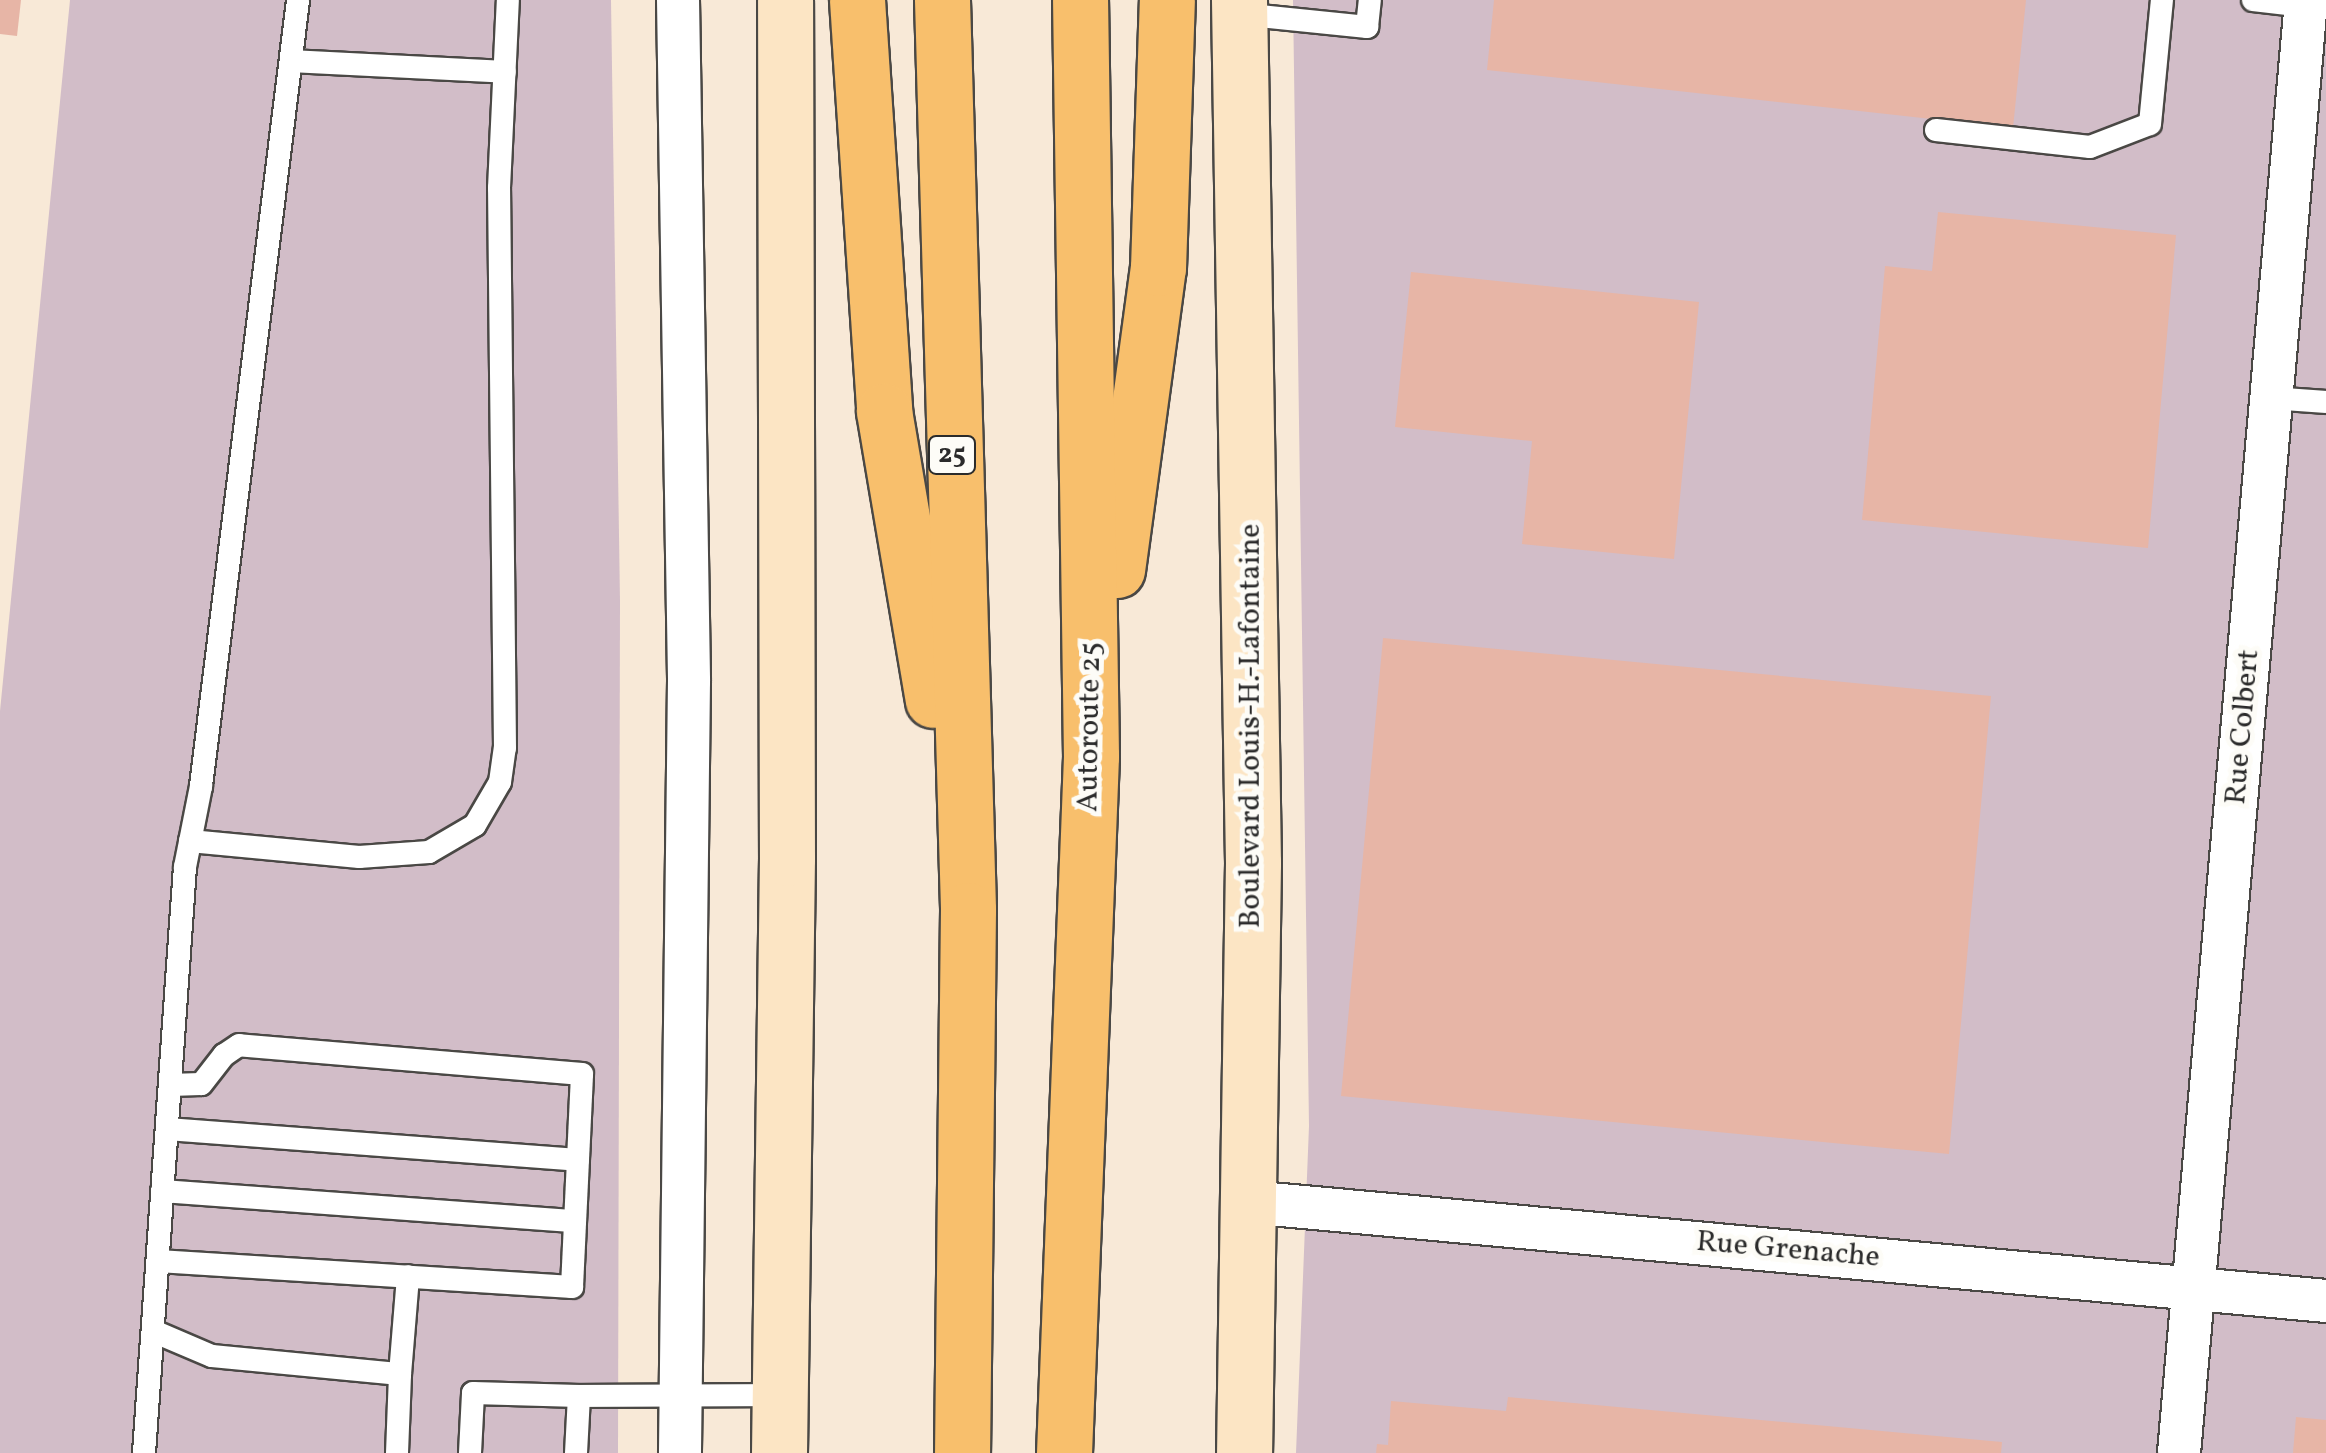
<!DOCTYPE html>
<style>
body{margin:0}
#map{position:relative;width:2326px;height:1453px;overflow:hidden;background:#f8e9d7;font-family:Vollkorn,serif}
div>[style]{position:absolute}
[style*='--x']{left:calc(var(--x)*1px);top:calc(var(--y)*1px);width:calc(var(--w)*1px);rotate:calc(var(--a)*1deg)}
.industrial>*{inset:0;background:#d2bdc8}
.building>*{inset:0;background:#e7b5a6}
.roads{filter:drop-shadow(2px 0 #4a4845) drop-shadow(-2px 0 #4a4845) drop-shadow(0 2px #4a4845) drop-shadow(0 -2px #4a4845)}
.lane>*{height:22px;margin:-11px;padding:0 11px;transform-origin:11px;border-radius:11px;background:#fff}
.street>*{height:42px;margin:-21px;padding:0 21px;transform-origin:21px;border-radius:21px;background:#fff}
.secondary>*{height:55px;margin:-27.5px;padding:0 27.5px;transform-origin:27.5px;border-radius:27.5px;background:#fce5c4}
.highway>*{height:55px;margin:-27.5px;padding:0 27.5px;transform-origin:27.5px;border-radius:27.5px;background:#f8bf6c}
span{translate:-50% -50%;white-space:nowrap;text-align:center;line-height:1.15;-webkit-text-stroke:10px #fdfcf7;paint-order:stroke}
.shield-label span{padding:2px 8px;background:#fdfcf7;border:2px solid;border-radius:8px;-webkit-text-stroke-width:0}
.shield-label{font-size:28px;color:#2b2b2b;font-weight:700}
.street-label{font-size:30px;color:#2b2b2b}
</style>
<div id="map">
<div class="industrial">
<div style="clip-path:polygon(70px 0,611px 0,620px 602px,618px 1453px,0 1453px,0 711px)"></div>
<div style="clip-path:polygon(1293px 0,2326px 0,2326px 1453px,1296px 1453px,1309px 1126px)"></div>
</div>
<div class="building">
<div style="clip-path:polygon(0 0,21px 0,17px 36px,0 34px)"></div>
<div style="clip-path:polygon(1494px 0,2026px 0,2013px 128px,1487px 70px)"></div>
<div style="clip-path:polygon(1938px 212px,2176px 235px,2148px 548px,1862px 520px,1885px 266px,1932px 271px)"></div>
<div style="clip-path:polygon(1411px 272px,1699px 302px,1674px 559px,1522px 544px,1532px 441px,1395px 427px)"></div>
<div style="clip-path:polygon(1383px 638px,1991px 696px,1949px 1154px,1341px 1096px)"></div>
<div style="clip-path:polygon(1508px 1397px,2002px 1442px,2001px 1453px,1376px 1453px,1377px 1444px,1388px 1445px,1391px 1401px,1506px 1411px)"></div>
<div style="clip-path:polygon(2296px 1417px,2326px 1420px,2326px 1453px,2293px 1453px)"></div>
</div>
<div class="roads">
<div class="lane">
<div style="--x:2253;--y:0;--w:52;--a:6.6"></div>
<div style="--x:1240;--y:14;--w:128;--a:5.8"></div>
<div style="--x:1367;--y:27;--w:27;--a:-84"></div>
<div style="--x:291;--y:61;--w:214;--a:2.9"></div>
<div style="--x:1936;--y:130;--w:155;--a:6.3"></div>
<div style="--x:2090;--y:147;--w:64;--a:-21"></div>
<div style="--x:2150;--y:124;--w:125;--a:-84.5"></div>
<div style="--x:2271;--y:398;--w:55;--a:4.2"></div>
<div style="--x:190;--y:841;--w:170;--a:5.4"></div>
<div style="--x:359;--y:857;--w:70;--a:-4.1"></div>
<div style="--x:429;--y:852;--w:53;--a:-30.4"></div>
<div style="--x:475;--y:825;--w:50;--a:-59.8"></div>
<div style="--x:500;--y:782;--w:34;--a:-82"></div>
<div style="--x:505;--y:748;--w:560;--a:-90.61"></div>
<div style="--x:499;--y:188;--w:188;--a:-87.3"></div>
<div style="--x:167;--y:1129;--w:412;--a:4.3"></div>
<div style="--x:162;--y:1191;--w:414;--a:4.2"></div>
<div style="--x:158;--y:1261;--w:415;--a:3.6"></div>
<div style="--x:572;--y:1287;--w:213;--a:-87.3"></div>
<div style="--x:582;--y:1074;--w:344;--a:-175.2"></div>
<div style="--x:239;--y:1045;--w:18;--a:146"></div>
<div style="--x:224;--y:1055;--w:37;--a:128"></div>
<div style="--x:201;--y:1084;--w:31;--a:178"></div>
<div style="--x:153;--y:1331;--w:64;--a:23"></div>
<div style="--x:212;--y:1356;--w:189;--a:5.5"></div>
<div style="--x:400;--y:1374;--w:98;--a:-85.3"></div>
<div style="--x:144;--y:1453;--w:587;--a:-86"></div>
<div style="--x:185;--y:867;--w:83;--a:-78.8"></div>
<div style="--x:201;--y:786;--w:792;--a:-82.96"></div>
<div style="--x:397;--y:1453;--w:79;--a:-87.8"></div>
<div style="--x:470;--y:1453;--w:60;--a:-87.1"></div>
<div style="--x:473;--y:1393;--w:106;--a:1.6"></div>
<div style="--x:576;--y:1453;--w:57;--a:-87"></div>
<div style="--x:579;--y:1396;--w:201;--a:-0.3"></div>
</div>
<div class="street">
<div style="--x:678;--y:0;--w:681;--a:89.07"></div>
<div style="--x:689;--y:681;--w:772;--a:90.67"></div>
<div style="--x:1249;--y:1202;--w:1082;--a:5.25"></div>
<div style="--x:2179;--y:1453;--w:1459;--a:-85"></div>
</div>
<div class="secondary">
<div style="--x:1239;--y:0;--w:863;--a:89.07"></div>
<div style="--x:1253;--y:863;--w:590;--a:90.87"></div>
<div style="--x:779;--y:1453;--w:595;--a:-89.23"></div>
<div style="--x:787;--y:858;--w:858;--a:-90.13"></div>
</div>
<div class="highway">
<div style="--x:857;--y:0;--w:412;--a:86.2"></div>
<div style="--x:884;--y:411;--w:293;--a:80.4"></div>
<div style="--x:942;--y:0;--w:910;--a:88.36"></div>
<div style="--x:968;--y:910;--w:543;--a:90.63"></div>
<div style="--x:1117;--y:570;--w:305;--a:-82.3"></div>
<div style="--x:1158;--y:268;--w:268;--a:-88.1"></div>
<div style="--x:1064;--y:1453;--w:698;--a:-87.78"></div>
<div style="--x:1091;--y:756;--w:756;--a:-90.83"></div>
</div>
</div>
<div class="shield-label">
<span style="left:952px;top:455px">25</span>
</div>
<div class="street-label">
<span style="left:1251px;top:726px;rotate:-90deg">Boulevard Louis-H.-Lafontaine</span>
<span style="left:1090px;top:727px;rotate:-89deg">Autoroute 25</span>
<span style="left:2243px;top:727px;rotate:-85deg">Rue Colbert</span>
<span style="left:1788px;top:1250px;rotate:5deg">Rue Grenache</span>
</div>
</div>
